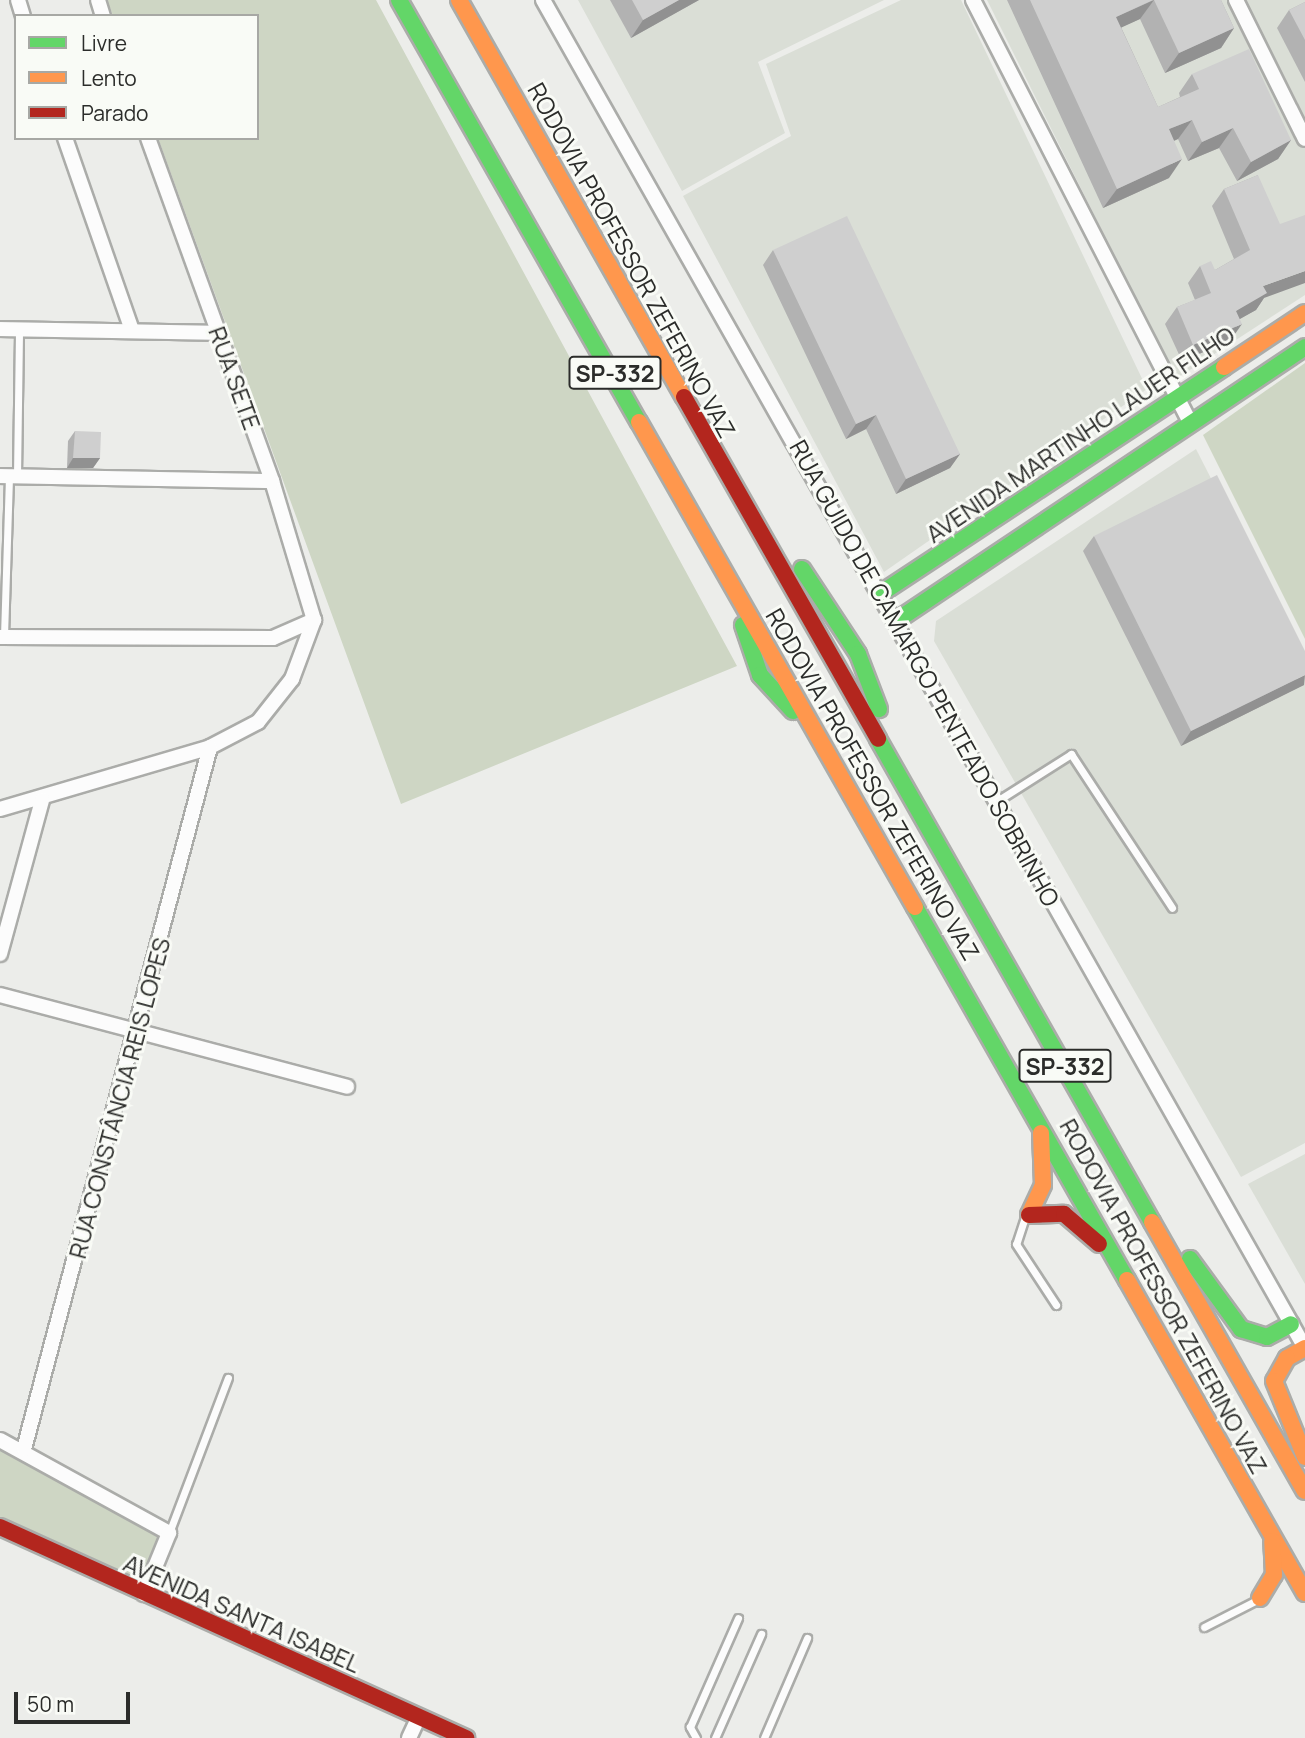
<!DOCTYPE html>
<meta charset="utf-8">
<style>
body{margin:0}
#map{position:relative;width:1305px;height:1738px;overflow:hidden;background:#ecedea;font-family:Manrope,sans-serif}
div>[style]{position:absolute}
[style*='--x']{left:calc(var(--x)*1px);top:calc(var(--y)*1px);width:calc(var(--w)*1px);rotate:calc(var(--a)*1deg)}
.built>*{inset:0;background:#daded6}
.green>*{inset:0;background:#ced6c4}
.roads{filter:drop-shadow(2px 0 #abaca9) drop-shadow(-2px 0 #abaca9) drop-shadow(0 2px #abaca9) drop-shadow(0 -2px #abaca9)}
.lane>*{height:7px;margin:-3.5px;padding:0 3.5px;transform-origin:3.5px;border-radius:3.5px;background:#fcfcfc}
.street>*{height:14px;margin:-7px;padding:0 7px;transform-origin:7px;border-radius:7px;background:#fcfcfc}
.fast>*{height:16px;margin:-8px;padding:0 8px;transform-origin:8px;border-radius:8px;background:#63d668}
.slow>*{height:16px;margin:-8px;padding:0 8px;transform-origin:8px;border-radius:8px;background:#ff974d}
.jam>*{height:16px;margin:-8px;padding:0 8px;transform-origin:8px;border-radius:8px;background:#b3261e}
.wall>*{inset:0;background:#b2b2b2}
.shaded-wall>*{inset:0;background:#919191}
.building>*{inset:0;background:#cfcfcf}
span{translate:-50% -50%;white-space:nowrap;text-align:center;line-height:1.15;-webkit-text-stroke:6px #f9fbf6;paint-order:stroke}
.shield-label span{padding:2px 5px;background:#f9fbf6;border:2px solid;border-radius:5px;-webkit-text-stroke-width:0}
.shield-label{font-size:23px;color:#2b2c2a;font-weight:700}
.street-label{font-size:24px;color:#2b2c2a}
.legend{position:absolute;left:14px;top:14px;width:245px;height:126px;box-sizing:border-box;background:#f9fbf6;border:2px solid #a7a8a4;margin:0;padding:9px 12px;list-style:none;font-size:21px;color:#2b2c2a}
.legend li{display:flex;align-items:center;gap:14px;height:35px}
.legend b{width:35px;border:2px solid #a7a8a4}
.scale{position:absolute;left:14px;top:1692px;width:116px;height:32px;box-sizing:border-box;border:4px solid #2b2c2a;border-top:0;padding-left:9px;font-size:21px;line-height:24px;white-space:nowrap;color:#2b2c2a;-webkit-text-stroke:5px #f9fbf6;paint-order:stroke}
</style>
<div id="map">
<div class="built">
<div style="clip-path:polygon(578px 0,884px 0,758px 62px,785px 133px,682px 191px)"></div>
<div style="clip-path:polygon(901px 0,961px 0,1147px 389px,884px 572px,683px 196px,791px 136px,766px 64px)"></div>
<div style="clip-path:polygon(987px 0,1305px 0,1305px 295px,1176px 379px)"></div>
<div style="clip-path:polygon(1196px 449px,1305px 663px,1305px 1143px,1241px 1177px,934px 641px,936px 621px)"></div>
<div style="clip-path:polygon(1305px 1154px,1305px 1284px,1248px 1184px)"></div>
</div>
<div class="green">
<div style="clip-path:polygon(107px 0,376px 0,737px 666px,401px 804px,158px 138px,257px 138px,257px 16px,113px 16px)"></div>
<div style="clip-path:polygon(1305px 363px,1305px 639px,1203px 435px)"></div>
<div style="clip-path:polygon(0 1447px,163px 1538px,142px 1588px,0 1525px)"></div>
</div>
<div class="roads">
<div class="lane">
<div style="--x:17;--y:476;--w:146;--a:-89.2"></div>
<div style="--x:4;--y:636;--w:159;--a:-88.2"></div>
<div style="--x:997;--y:801;--w:88;--a:-32.4"></div>
<div style="--x:1071;--y:754;--w:184;--a:56.7"></div>
<div style="--x:1025;--y:1217;--w:28;--a:108"></div>
<div style="--x:1016;--y:1244;--w:73;--a:56.7"></div>
<div style="--x:169;--y:1533;--w:166;--a:-69.2"></div>
<div style="--x:1204;--y:1627;--w:59;--a:-27"></div>
<div style="--x:696;--y:1738;--w:13;--a:-119"></div>
<div style="--x:690;--y:1727;--w:119;--a:-66.2"></div>
<div style="--x:715;--y:1738;--w:114;--a:-66.1"></div>
<div style="--x:764;--y:1738;--w:109;--a:-66.7"></div>
</div>
<div class="street">
<div style="--x:18;--y:0;--w:17;--a:73"></div>
<div style="--x:98;--y:0;--w:17;--a:73"></div>
<div style="--x:543;--y:0;--w:1548;--a:60.52"></div>
<div style="--x:973;--y:0;--w:475;--a:62.8"></div>
<div style="--x:1236;--y:0;--w:155;--a:63.6"></div>
<div style="--x:65;--y:138;--w:203;--a:70.8"></div>
<div style="--x:148;--y:138;--w:365;--a:70.1"></div>
<div style="--x:272;--y:481;--w:145;--a:73.2"></div>
<div style="--x:0;--y:329;--w:219;--a:1"></div>
<div style="--x:0;--y:476;--w:272;--a:1.1"></div>
<div style="--x:0;--y:637;--w:273;--a:0.2"></div>
<div style="--x:273;--y:638;--w:45;--a:-23.7"></div>
<div style="--x:0;--y:809;--w:219;--a:-16.4"></div>
<div style="--x:210;--y:747;--w:54;--a:-27.5"></div>
<div style="--x:258;--y:722;--w:55;--a:-51.7"></div>
<div style="--x:292;--y:679;--w:63;--a:-69.6"></div>
<div style="--x:0;--y:954;--w:160;--a:-74.7"></div>
<div style="--x:0;--y:995;--w:359;--a:14.8"></div>
<div style="--x:0;--y:1440;--w:193;--a:28.8"></div>
<div style="--x:169;--y:1533;--w:66;--a:112.3"></div>
<div style="--x:24;--y:1449;--w:726;--a:-75.16"></div>
<div style="--x:409;--y:1738;--w:23;--a:-65"></div>
</div>
<div class="fast">
<div style="--x:399;--y:0;--w:485;--a:60.4"></div>
<div style="--x:802;--y:569;--w:102;--a:56.6"></div>
<div style="--x:858;--y:654;--w:59;--a:69.1"></div>
<div style="--x:880;--y:594;--w:412;--a:-33.4"></div>
<div style="--x:896;--y:621;--w:492;--a:-33.8"></div>
<div style="--x:743;--y:625;--w:53;--a:71.2"></div>
<div style="--x:760;--y:675;--w:49;--a:47.5"></div>
<div style="--x:878;--y:739;--w:555;--a:60.43"></div>
<div style="--x:915;--y:907;--w:429;--a:60.4"></div>
<div style="--x:1190;--y:1259;--w:87;--a:53.9"></div>
<div style="--x:1241;--y:1329;--w:27;--a:17"></div>
<div style="--x:1267;--y:1337;--w:27;--a:-28"></div>
</div>
<div class="slow">
<div style="--x:459;--y:0;--w:456;--a:60.5"></div>
<div style="--x:1224;--y:367;--w:97;--a:-33.7"></div>
<div style="--x:639;--y:422;--w:558;--a:60.36"></div>
<div style="--x:1029;--y:1215;--w:33;--a:-65"></div>
<div style="--x:1043;--y:1185;--w:52;--a:-92.2"></div>
<div style="--x:1152;--y:1222;--w:309;--a:60.4"></div>
<div style="--x:1127;--y:1280;--w:360;--a:60.4"></div>
<div style="--x:1305;--y:1348;--w:21;--a:151"></div>
<div style="--x:1287;--y:1358;--w:26;--a:119"></div>
<div style="--x:1274;--y:1381;--w:82;--a:67.8"></div>
<div style="--x:1260;--y:1598;--w:27;--a:-59"></div>
<div style="--x:1274;--y:1575;--w:34;--a:-93"></div>
</div>
<div class="jam">
<div style="--x:684;--y:397;--w:393;--a:60.4"></div>
<div style="--x:1029;--y:1215;--w:35;--a:-2"></div>
<div style="--x:1064;--y:1214;--w:46;--a:40.6"></div>
<div style="--x:0;--y:1527;--w:512;--a:24.36"></div>
</div>
</div>
<div class="wall">
<div style="clip-path:polygon(610px 0,699px 0,631px 38px)"></div>
<div style="clip-path:polygon(1007px 0,1221px 0,1234px 28px,1221px 48px,1165px 73px,1140px 19px,1121px 27px,1158px 107px,1180px 97px,1179px 93px,1192px 74px,1291px 140px,1278px 159px,1237px 181px,1219px 148px,1188px 161px,1178px 139px,1174px 141px,1169px 178px,1103px 208px)"></div>
<div style="clip-path:polygon(1305px 2px,1305px 82px,1277px 28px,1289px 10px)"></div>
<div style="clip-path:polygon(1258px 175px,1264px 298px,1256px 310px,1239px 319px,1230px 341px,1182px 361px,1165px 324px,1177px 307px,1195px 300px,1188px 283px,1200px 266px,1215px 270px,1234px 259px,1212px 206px,1224px 189px)"></div>
<div style="clip-path:polygon(773px 250px,960px 454px,950px 468px,896px 494px,866px 429px,846px 439px,763px 265px)"></div>
<div style="clip-path:polygon(75px 431px,100px 458px,93px 468px,67px 468px,68px 441px)"></div>
<div style="clip-path:polygon(1094px 536px,1304px 685px,1181px 746px,1083px 551px)"></div>
</div>
<div class="shaded-wall">
<div style="clip-path:polygon(679px 0,699px 0,631px 38px,643px 20px)"></div>
<div style="clip-path:polygon(1154px 0,1140px 19px,1103px 36px,1116px 17px)"></div>
<div style="clip-path:polygon(1234px 28px,1221px 48px,1165px 73px,1179px 53px)"></div>
<div style="clip-path:polygon(1192px 120px,1178px 139px,1155px 149px,1169px 129px)"></div>
<div style="clip-path:polygon(1233px 128px,1219px 148px,1188px 161px,1202px 142px)"></div>
<div style="clip-path:polygon(1291px 140px,1278px 159px,1237px 181px,1251px 162px)"></div>
<div style="clip-path:polygon(1182px 159px,1169px 178px,1103px 208px,1117px 189px)"></div>
<div style="clip-path:polygon(1305px 271px,1305px 283px,1264px 298px,1256px 310px,1224px 328px,1236px 311px,1263px 286px)"></div>
<div style="clip-path:polygon(1242px 324px,1230px 341px,1182px 361px,1193px 345px)"></div>
<div style="clip-path:polygon(876px 415px,866px 429px,846px 439px,856px 424px)"></div>
<div style="clip-path:polygon(960px 454px,950px 468px,896px 494px,906px 479px)"></div>
<div style="clip-path:polygon(73px 458px,100px 458px,93px 468px,67px 468px)"></div>
<div style="clip-path:polygon(1305px 675px,1304px 685px,1181px 746px,1191px 731px)"></div>
</div>
<div class="building">
<div style="clip-path:polygon(632px 0,679px 0,643px 20px)"></div>
<div style="clip-path:polygon(1030px 0,1153px 0,1116px 17px,1158px 107px,1199px 89px,1192px 74px,1249px 49px,1291px 140px,1251px 162px,1233px 128px,1202px 142px,1192px 120px,1169px 129px,1182px 159px,1117px 189px)"></div>
<div style="clip-path:polygon(1154px 0,1221px 0,1234px 28px,1179px 53px)"></div>
<div style="clip-path:polygon(1305px 2px,1305px 40px,1289px 10px)"></div>
<div style="clip-path:polygon(1258px 175px,1280px 224px,1305px 215px,1305px 271px,1263px 286px,1267px 293px,1236px 311px,1242px 324px,1193px 345px,1177px 307px,1211px 293px,1200px 266px,1211px 261px,1215px 270px,1250px 250px,1224px 189px)"></div>
<div style="clip-path:polygon(847px 216px,960px 454px,906px 479px,876px 415px,856px 424px,773px 250px)"></div>
<div style="clip-path:polygon(75px 431px,101px 432px,100px 458px,73px 458px)"></div>
<div style="clip-path:polygon(1217px 475px,1305px 651px,1305px 675px,1191px 731px,1094px 536px)"></div>
</div>
<div class="shield-label">
<span style="left:615px;top:373px">SP-332</span>
<span style="left:1065px;top:1066px">SP-332</span>
</div>
<div class="street-label">
<span style="left:632px;top:260px;rotate:61deg">RODOVIA PROFESSOR ZEFERINO VAZ</span>
<span style="left:235px;top:378px;rotate:70deg">RUA SETE</span>
<span style="left:1080px;top:434px;rotate:-34deg">AVENIDA MARTINHO LAUER FILHO</span>
<span style="left:925px;top:673px;rotate:61deg">RUA GUIDO DE CAMARGO PENTEADO SOBRINHO</span>
<span style="left:873px;top:784px;rotate:60deg">RODOVIA PROFESSOR ZEFERINO VAZ</span>
<span style="left:119px;top:1098px;rotate:-75deg">RUA CONSTÂNCIA REIS LOPES</span>
<span style="left:1164px;top:1296px;rotate:61deg">RODOVIA PROFESSOR ZEFERINO VAZ</span>
<span style="left:242px;top:1613px;rotate:24deg">AVENIDA SANTA ISABEL</span>
</div>
<ul class="legend">
<li><b style="height:9px;background:#63d668"></b>Livre</li>
<li><b style="height:9px;background:#ff974d"></b>Lento</li>
<li><b style="height:9px;background:#b3261e"></b>Parado</li>
</ul>
<div class="scale">50 m</div>
</div>
